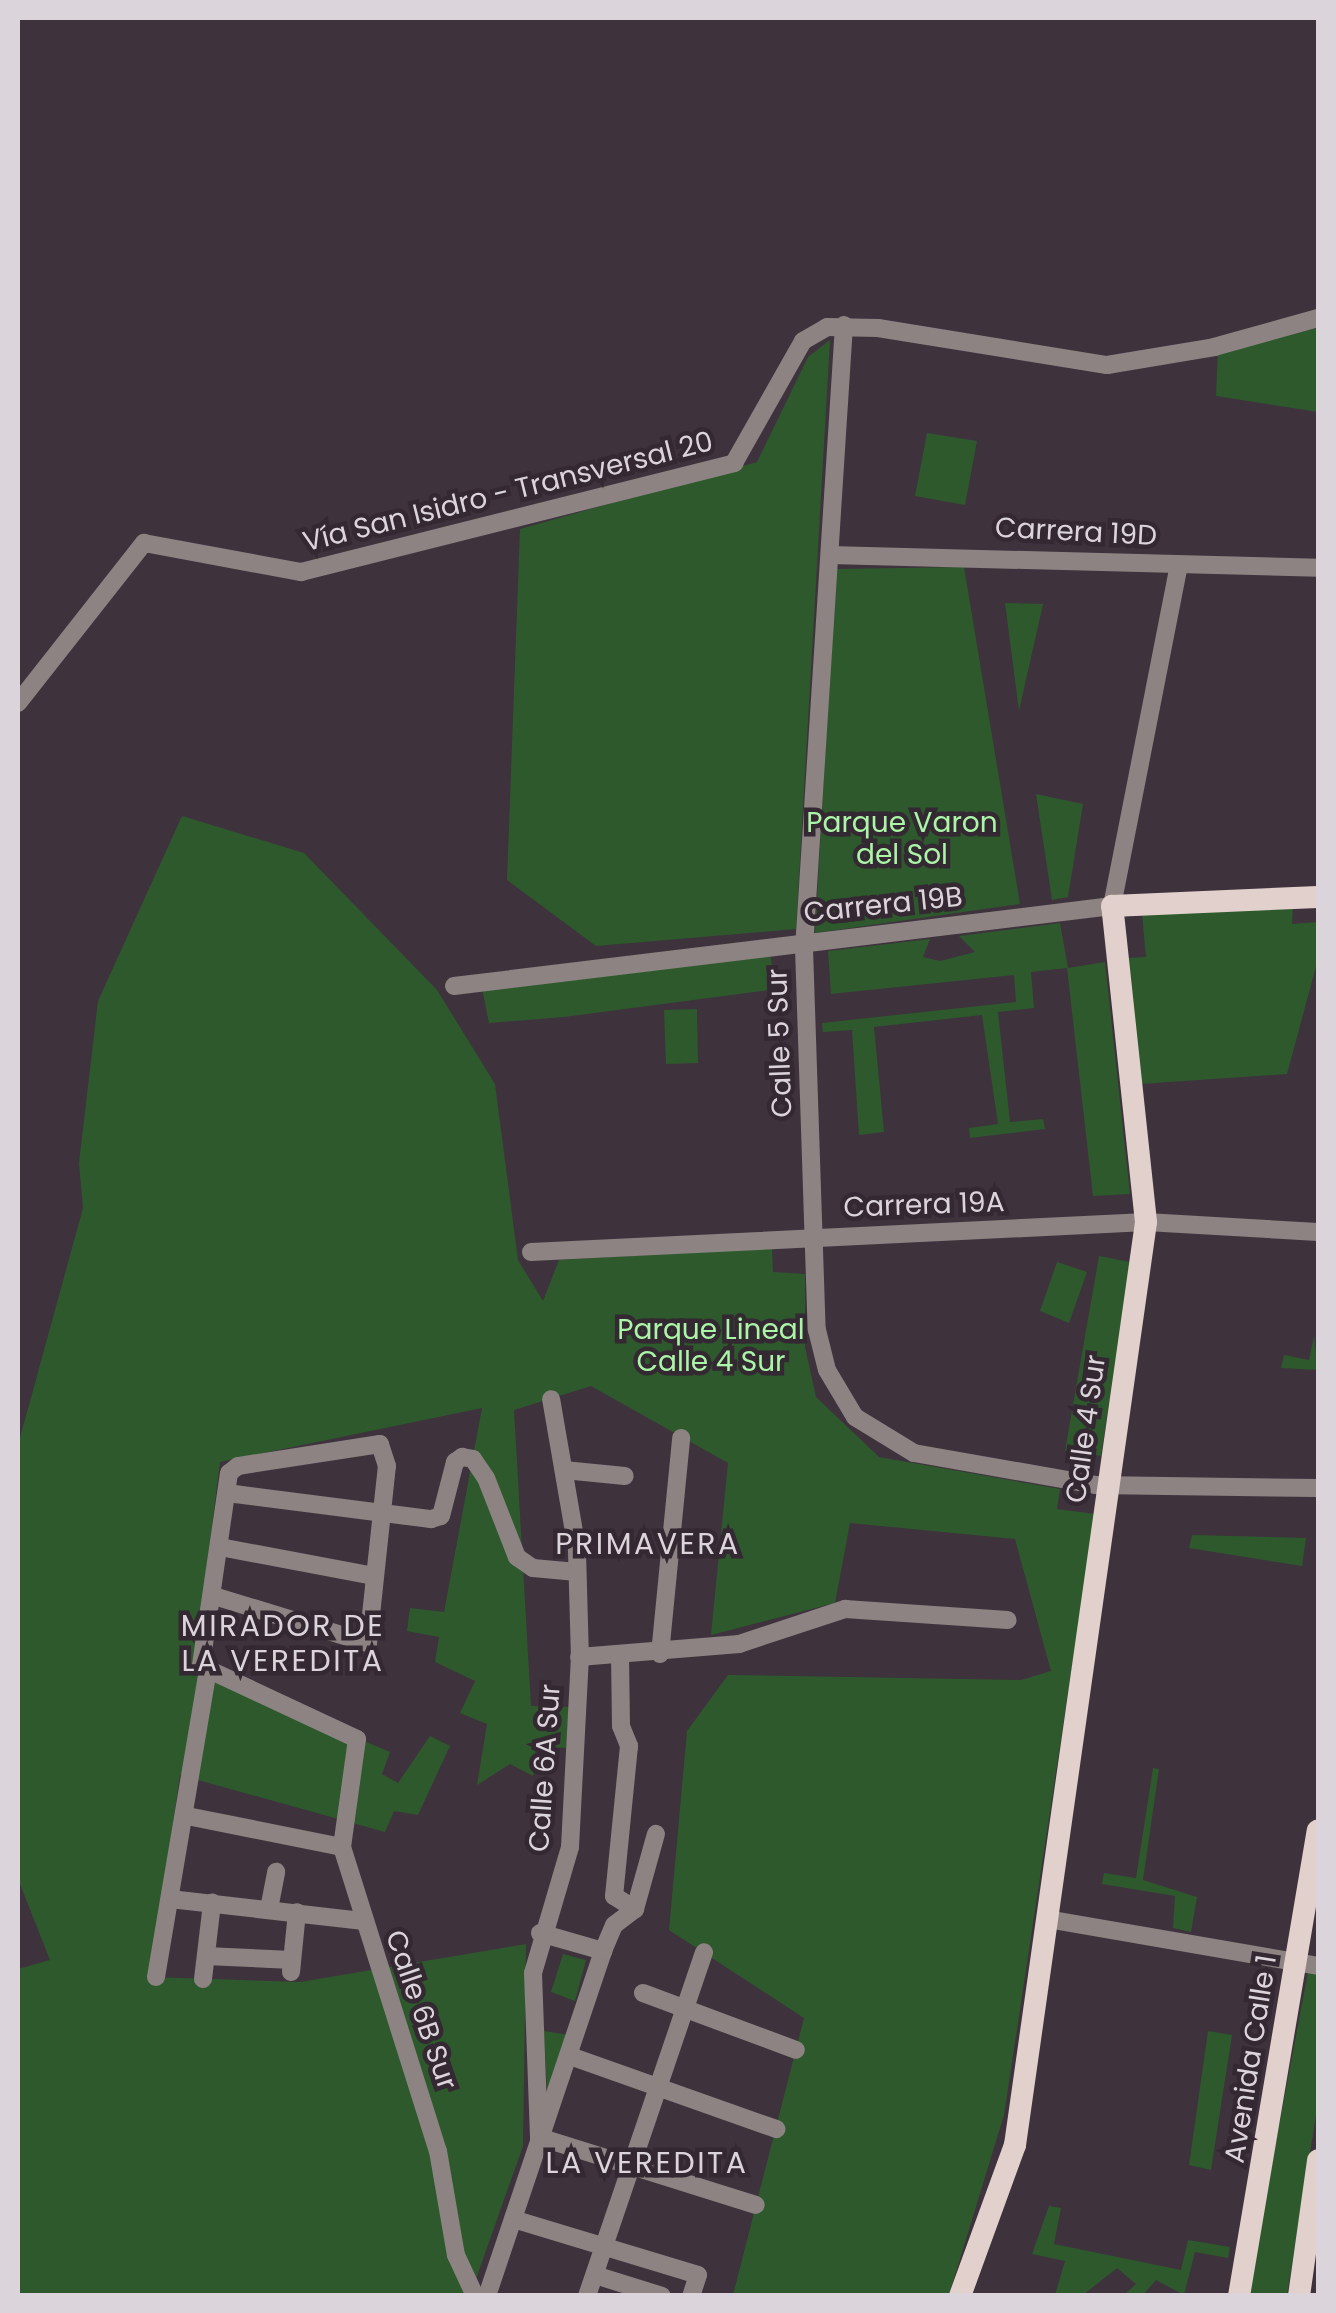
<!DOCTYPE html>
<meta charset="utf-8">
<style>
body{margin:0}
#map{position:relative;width:1336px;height:2313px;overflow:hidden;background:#3e323d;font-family:Poppins,sans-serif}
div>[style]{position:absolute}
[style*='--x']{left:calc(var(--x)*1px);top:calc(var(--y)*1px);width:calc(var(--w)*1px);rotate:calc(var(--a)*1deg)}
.green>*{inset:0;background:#2e592d}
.minor>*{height:18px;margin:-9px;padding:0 9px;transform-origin:9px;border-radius:9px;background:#8c8382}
.major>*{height:22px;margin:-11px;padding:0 11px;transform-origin:11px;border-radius:11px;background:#e2d0cc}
span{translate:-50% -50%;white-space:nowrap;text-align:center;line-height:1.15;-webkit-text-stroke:9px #342833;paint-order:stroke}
.street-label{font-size:28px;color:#dcd4db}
.park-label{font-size:28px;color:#aaf5a6}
.neighbourhood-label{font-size:30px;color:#dcd4db;letter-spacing:2.5px}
.frame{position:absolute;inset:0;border:20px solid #dcd4db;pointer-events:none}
</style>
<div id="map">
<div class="green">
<div style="clip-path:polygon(1318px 328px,1318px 412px,1216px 396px,1218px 350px)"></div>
<div style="clip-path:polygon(830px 340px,796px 929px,596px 946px,507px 880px,520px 529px,757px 462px,808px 357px)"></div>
<div style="clip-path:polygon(927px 433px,977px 441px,965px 505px,915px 496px)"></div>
<div style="clip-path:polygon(964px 567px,1020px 904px,815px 933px,836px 569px)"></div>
<div style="clip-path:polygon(1005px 603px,1043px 604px,1019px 711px)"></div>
<div style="clip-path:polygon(1036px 794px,1083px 804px,1068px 897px,1052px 900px)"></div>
<div style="clip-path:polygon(182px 816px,304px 853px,437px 990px,495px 1084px,518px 1260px,543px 1301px,559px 1260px,772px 1248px,773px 1272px,805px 1274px,805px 1347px,816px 1397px,879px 1457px,1060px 1489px,1057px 1509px,1095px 1514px,1004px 2115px,949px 2295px,733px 2295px,804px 2018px,669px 1930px,687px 1731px,728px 1675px,1021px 1680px,1051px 1671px,1015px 1539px,850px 1523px,835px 1603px,711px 1635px,728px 1463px,591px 1386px,514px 1410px,531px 1706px,569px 1707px,566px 1748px,536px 1746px,533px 1776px,510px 1764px,477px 1785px,487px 1724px,460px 1713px,475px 1681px,435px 1662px,439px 1637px,407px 1631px,410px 1608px,444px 1612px,482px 1408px,220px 1462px,194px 1670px,390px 1752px,382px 1774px,398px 1783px,430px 1736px,450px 1746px,418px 1815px,394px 1811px,385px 1832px,180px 1775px,151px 1977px,300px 1982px,526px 1944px,523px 2146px,470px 2296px,18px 2295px,18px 1969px,50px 1960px,18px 1879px,18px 1445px,83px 1208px,79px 1163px,98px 1001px)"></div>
<div style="clip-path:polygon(1293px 906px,1292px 924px,1318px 922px,1318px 959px,1287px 1074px,1140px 1084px,1127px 958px,1146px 957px,1142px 913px)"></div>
<div style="clip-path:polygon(1060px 923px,1068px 968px,1105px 962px,1130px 1194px,1093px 1196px,1067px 968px,1031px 972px,1034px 1008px,998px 1012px,1010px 1122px,1043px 1119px,1045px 1129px,970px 1138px,969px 1128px,998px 1124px,982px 1015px,874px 1027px,884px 1132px,859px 1135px,852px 1030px,823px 1032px,822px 1023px,1016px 1002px,1014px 975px,831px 994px,828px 951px,930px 939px,923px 957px,940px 961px,975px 952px,959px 936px)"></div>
<div style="clip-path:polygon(770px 955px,777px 989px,564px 1017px,489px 1023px,482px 988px)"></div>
<div style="clip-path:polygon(697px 1009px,698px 1063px,666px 1064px,664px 1010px)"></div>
<div style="clip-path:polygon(1099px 1256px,1130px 1262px,1101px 1456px,1065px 1451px)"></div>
<div style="clip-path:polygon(1057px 1262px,1087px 1272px,1069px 1323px,1040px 1311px)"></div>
<div style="clip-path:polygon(1314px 1336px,1318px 1370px,1281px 1368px,1284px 1355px,1309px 1360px)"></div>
<div style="clip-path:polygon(1192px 1535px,1306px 1538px,1302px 1566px,1189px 1548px)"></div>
<div style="clip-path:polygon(1153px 1768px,1159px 1769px,1143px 1880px,1197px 1897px,1191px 1932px,1173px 1928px,1175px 1896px,1102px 1884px,1104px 1873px,1136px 1878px)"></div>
<div style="clip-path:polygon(563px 1954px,586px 1960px,575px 2001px,551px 1992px)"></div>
<div style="clip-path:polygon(1308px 1972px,1318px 1974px,1318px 2103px,1287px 2295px,1247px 2296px)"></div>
<div style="clip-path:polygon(544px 2031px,569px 2035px,547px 2092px)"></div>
<div style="clip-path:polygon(1208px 2031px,1232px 2035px,1211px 2170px,1189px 2165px)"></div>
<div style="clip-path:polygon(1049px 2206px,1061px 2208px,1054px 2244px,1181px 2270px,1188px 2240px,1230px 2247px,1228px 2258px,1195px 2252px,1184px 2295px,1156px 2280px,1143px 2295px,1124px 2295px,1136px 2284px,1117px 2268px,1083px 2295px,1055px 2295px,1065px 2261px,1032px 2254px)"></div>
</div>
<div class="minor">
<div style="--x:844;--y:325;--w:624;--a:93.67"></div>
<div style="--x:804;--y:948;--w:382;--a:88.1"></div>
<div style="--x:817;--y:1330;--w:41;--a:76"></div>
<div style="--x:827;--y:1370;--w:55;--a:59.2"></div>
<div style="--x:855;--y:1417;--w:69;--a:31.4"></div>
<div style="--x:914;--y:1453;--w:184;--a:10"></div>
<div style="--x:1095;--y:1485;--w:223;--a:0.8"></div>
<div style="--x:830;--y:555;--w:488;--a:1.5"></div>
<div style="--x:18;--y:703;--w:204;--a:-51.8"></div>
<div style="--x:144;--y:543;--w:160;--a:10.5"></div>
<div style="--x:301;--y:572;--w:447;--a:-14.1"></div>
<div style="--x:734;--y:463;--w:140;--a:-60.5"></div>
<div style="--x:803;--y:341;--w:28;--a:-30"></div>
<div style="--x:827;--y:327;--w:51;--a:1.1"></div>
<div style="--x:878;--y:328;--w:232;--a:9.2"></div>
<div style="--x:1107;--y:365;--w:109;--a:-9.5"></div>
<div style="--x:1214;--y:347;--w:108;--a:-15.6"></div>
<div style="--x:454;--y:986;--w:663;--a:-6.93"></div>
<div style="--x:1112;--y:906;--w:348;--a:-78.9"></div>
<div style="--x:531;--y:1252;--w:616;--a:-2.79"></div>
<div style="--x:1146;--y:1222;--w:172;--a:3.3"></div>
<div style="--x:564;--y:1470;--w:61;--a:5.6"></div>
<div style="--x:227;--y:1493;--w:206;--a:7.3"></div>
<div style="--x:431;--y:1519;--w:10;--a:-17"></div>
<div style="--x:441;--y:1516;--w:56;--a:-75.5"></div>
<div style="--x:455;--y:1462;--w:9;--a:-36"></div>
<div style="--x:462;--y:1457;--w:11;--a:10"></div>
<div style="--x:473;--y:1459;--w:23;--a:56"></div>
<div style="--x:486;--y:1478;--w:85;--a:68.6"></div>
<div style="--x:517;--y:1557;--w:19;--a:35"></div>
<div style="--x:533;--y:1568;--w:44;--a:5.2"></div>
<div style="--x:220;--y:1547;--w:156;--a:10.7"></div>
<div style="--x:214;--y:1596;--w:161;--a:17"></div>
<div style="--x:368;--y:1643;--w:178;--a:-83.9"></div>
<div style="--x:387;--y:1466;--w:23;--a:-108"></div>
<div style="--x:380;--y:1444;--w:144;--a:171.2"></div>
<div style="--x:238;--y:1466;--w:11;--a:142"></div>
<div style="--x:229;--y:1473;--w:195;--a:98.3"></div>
<div style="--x:201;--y:1666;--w:172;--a:25.1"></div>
<div style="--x:357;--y:1739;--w:109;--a:97.9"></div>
<div style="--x:342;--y:1847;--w:319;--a:72.5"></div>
<div style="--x:438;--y:2151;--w:106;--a:80.2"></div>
<div style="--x:456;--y:2255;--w:45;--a:65.1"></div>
<div style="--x:660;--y:1654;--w:217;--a:-84.4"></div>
<div style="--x:620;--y:1655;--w:71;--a:89.2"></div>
<div style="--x:621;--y:1726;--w:22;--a:68"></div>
<div style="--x:629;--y:1746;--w:151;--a:95.7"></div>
<div style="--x:614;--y:1896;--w:25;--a:32"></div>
<div style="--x:579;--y:1657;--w:161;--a:-4.6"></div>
<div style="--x:739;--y:1644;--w:112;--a:-18.3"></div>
<div style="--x:845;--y:1609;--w:163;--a:3.9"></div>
<div style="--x:187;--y:1816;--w:158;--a:11.3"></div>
<div style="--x:170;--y:1899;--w:193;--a:6.5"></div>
<div style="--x:269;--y:1909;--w:38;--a:-79"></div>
<div style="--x:1047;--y:1919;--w:275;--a:9.8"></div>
<div style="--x:540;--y:1933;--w:66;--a:15.9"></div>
<div style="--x:206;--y:1956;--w:86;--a:2.7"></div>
<div style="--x:291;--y:1972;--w:60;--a:-84.3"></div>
<div style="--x:156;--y:1977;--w:312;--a:-80.4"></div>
<div style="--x:203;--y:1979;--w:77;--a:-83.2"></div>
<div style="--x:643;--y:1993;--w:163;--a:20.4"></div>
<div style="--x:570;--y:2056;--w:219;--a:19.5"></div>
<div style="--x:539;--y:2137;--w:164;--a:-92.1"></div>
<div style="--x:533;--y:1973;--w:131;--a:-73.6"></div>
<div style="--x:570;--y:1847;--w:188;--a:-87"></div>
<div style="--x:580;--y:1659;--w:110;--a:-91.6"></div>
<div style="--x:577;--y:1549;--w:152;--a:-99.8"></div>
<div style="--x:539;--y:2137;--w:227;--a:17.4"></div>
<div style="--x:513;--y:2219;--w:193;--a:16.8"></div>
<div style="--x:698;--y:2275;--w:22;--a:108"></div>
<div style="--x:595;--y:2275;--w:70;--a:17.4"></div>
<div style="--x:487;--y:2296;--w:364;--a:-71.4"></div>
<div style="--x:603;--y:1951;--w:28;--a:-67"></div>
<div style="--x:614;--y:1925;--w:26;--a:-37"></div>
<div style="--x:635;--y:1909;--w:78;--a:-74.4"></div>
<div style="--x:587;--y:2296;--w:363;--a:-71.2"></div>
</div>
<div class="major">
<div style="--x:960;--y:2296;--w:161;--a:-70"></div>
<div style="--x:1015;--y:2145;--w:932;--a:-81.92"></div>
<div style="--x:1146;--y:1222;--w:318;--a:-96.1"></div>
<div style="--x:1112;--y:906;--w:206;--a:-2.5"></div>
<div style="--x:1239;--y:2296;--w:472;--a:-80.4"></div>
<div style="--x:1299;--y:2296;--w:137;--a:-82"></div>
</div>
<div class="street-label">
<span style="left:508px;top:492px;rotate:-14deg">Vía San Isidro - Transversal 20</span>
<span style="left:1076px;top:532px;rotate:3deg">Carrera 19D</span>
<span style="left:883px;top:905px;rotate:-6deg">Carrera 19B</span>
<span style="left:780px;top:1043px;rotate:-92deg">Calle 5 Sur</span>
<span style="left:924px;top:1205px;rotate:-2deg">Carrera 19A</span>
<span style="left:1086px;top:1429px;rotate:-82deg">Calle 4 Sur</span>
<span style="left:545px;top:1768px;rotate:-86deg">Calle 6A Sur</span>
<span style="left:421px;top:2010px;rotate:71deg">Calle 6B Sur</span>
<span style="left:1251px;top:2059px;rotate:-81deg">Avenida Calle 1</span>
</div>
<div class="park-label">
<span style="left:902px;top:839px">Parque Varon<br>del Sol</span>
<span style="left:711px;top:1346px">Parque Lineal<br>Calle 4 Sur</span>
</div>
<div class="neighbourhood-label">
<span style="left:648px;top:1544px">PRIMAVERA</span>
<span style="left:283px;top:1643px">MIRADOR DE<br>LA VEREDITA</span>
<span style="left:647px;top:2163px">LA VEREDITA</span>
</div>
<div class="frame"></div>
</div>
